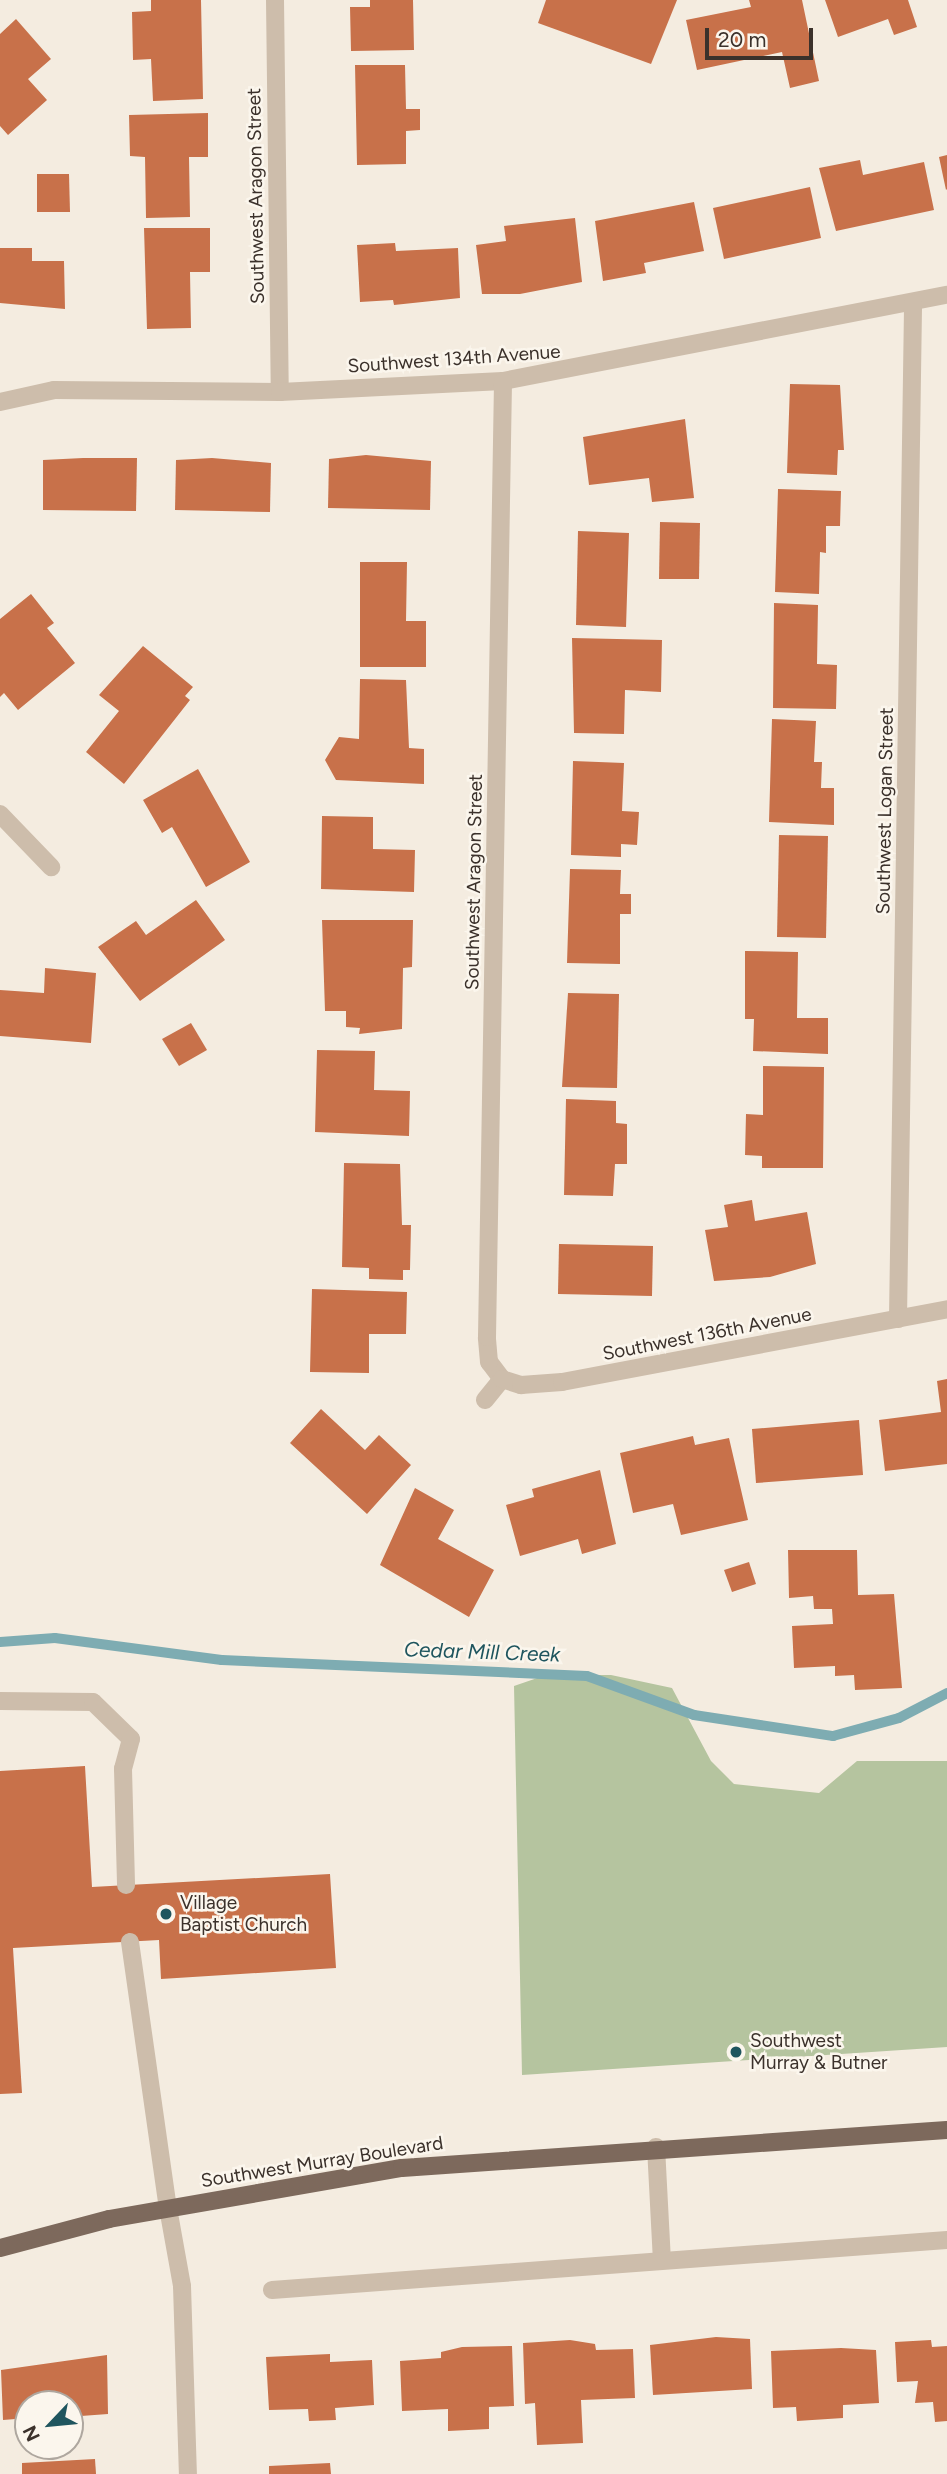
<!DOCTYPE html>
<style>
body{margin:0}
#map{position:relative;width:947px;height:2474px;overflow:hidden;background:#f4ece0;font-family:Figtree,sans-serif}
div>[style]{position:absolute}
[style*='--x']{left:calc(var(--x)*1px);top:calc(var(--y)*1px);width:calc(var(--w)*1px);rotate:calc(var(--a)*1deg)}
.green>*{inset:0;background:#b5c49f}
.stream>*{height:10px;margin:-5px;padding:0 5px;transform-origin:5px;border-radius:5px;background:#7eacb2}
.building>*{inset:0;background:#c8714a}
.service>*{height:18px;margin:-9px;padding:0 9px;transform-origin:9px;border-radius:9px;background:#cdbdab}
.minor>*{height:18px;margin:-9px;padding:0 9px;transform-origin:9px;border-radius:9px;background:#cdbdab}
.primary>*{height:18px;margin:-9px;padding:0 9px;transform-origin:9px;border-radius:9px;background:#7d695c}
.dots>*{width:19px;height:19px;translate:-50% -50%;box-sizing:border-box;border:4px solid #fbf6ed;border-radius:50%}
span{translate:-50% -50%;white-space:nowrap;text-align:center;line-height:1.15;-webkit-text-stroke:5px #fbf6ed;paint-order:stroke}
.street-label{font-size:19px;color:#3b312b}
.poi-label{font-size:19px;color:#3b312b}
.left{translate:0 -50%;text-align:left}
.water-label{font-size:21px;color:#1f555e;font-style:italic}
.north{position:absolute;left:14px;top:2390px;width:70px;height:70px;box-sizing:border-box;background:#fbf6ed;border:2px solid #aea79f;border-radius:50%;rotate:244deg;font-size:19px;font-weight:700;line-height:28px;text-align:center;color:#3b312b}
.north::after{content:'';display:block;margin:auto;width:24px;height:32px;background:#1f555e;clip-path:polygon(50% 0,100% 100%,50% 72%,0 100%)}
.scale{position:absolute;left:705px;top:28px;width:108px;height:32px;box-sizing:border-box;border:4px solid #3b312b;border-top:0;padding-left:9px;font-size:21px;line-height:24px;white-space:nowrap;color:#3b312b;-webkit-text-stroke:5px #fbf6ed;paint-order:stroke}
</style>
<div id="map">
<div class="green">
<div style="clip-path:polygon(546px 1675px,611px 1675px,672px 1688px,711px 1761px,734px 1784px,819px 1793px,857px 1761px,947px 1761px,947px 2047px,522px 2075px,514px 1686px)"></div>
</div>
<div class="stream">
<div style="--x:0;--y:1642;--w:55;--a:-4.2"></div>
<div style="--x:55;--y:1638;--w:168;--a:7.5"></div>
<div style="--x:222;--y:1660;--w:365;--a:2.5"></div>
<div style="--x:587;--y:1676;--w:114;--a:20"></div>
<div style="--x:694;--y:1715;--w:141;--a:8.6"></div>
<div style="--x:833;--y:1736;--w:68;--a:-15.3"></div>
<div style="--x:899;--y:1718;--w:54;--a:-27.5"></div>
</div>
<div class="building">
<div style="clip-path:polygon(151px 0,201px 0,203px 99px,153px 101px,151px 59px,133px 60px,132px 12px,151px 11px)"></div>
<div style="clip-path:polygon(370px 0,413px 0,414px 50px,351px 51px,350px 7px,370px 7px)"></div>
<div style="clip-path:polygon(546px 0,677px 0,651px 64px,538px 23px)"></div>
<div style="clip-path:polygon(749px 0,802px 0,819px 81px,790px 88px,782px 52px,697px 70px,686px 20px,751px 7px)"></div>
<div style="clip-path:polygon(825px 0,908px 0,917px 27px,894px 35px,888px 19px,838px 37px)"></div>
<div style="clip-path:polygon(16px 19px,51px 59px,28px 79px,47px 100px,8px 135px,0 126px,0 34px)"></div>
<div style="clip-path:polygon(355px 65px,405px 65px,406px 109px,420px 109px,420px 130px,406px 131px,406px 164px,357px 165px)"></div>
<div style="clip-path:polygon(208px 113px,208px 157px,189px 157px,190px 217px,146px 218px,145px 157px,130px 156px,129px 115px)"></div>
<div style="clip-path:polygon(947px 155px,947px 189px,946px 190px,939px 157px)"></div>
<div style="clip-path:polygon(860px 160px,863px 175px,924px 162px,934px 210px,836px 231px,819px 168px)"></div>
<div style="clip-path:polygon(37px 174px,69px 174px,70px 212px,37px 212px)"></div>
<div style="clip-path:polygon(810px 187px,821px 238px,724px 259px,713px 208px)"></div>
<div style="clip-path:polygon(694px 202px,704px 251px,644px 263px,646px 273px,603px 281px,595px 221px)"></div>
<div style="clip-path:polygon(575px 218px,582px 282px,520px 294px,482px 294px,476px 245px,506px 241px,504px 226px)"></div>
<div style="clip-path:polygon(144px 228px,210px 228px,210px 272px,190px 272px,191px 328px,147px 329px)"></div>
<div style="clip-path:polygon(395px 243px,396px 251px,458px 248px,460px 298px,394px 305px,393px 300px,360px 302px,357px 245px)"></div>
<div style="clip-path:polygon(0 248px,32px 248px,32px 261px,64px 261px,65px 309px,0 303px)"></div>
<div style="clip-path:polygon(790px 384px,840px 385px,844px 450px,838px 450px,837px 475px,787px 473px)"></div>
<div style="clip-path:polygon(685px 419px,694px 498px,652px 502px,649px 478px,589px 485px,583px 437px)"></div>
<div style="clip-path:polygon(366px 455px,431px 461px,430px 510px,328px 508px,329px 459px)"></div>
<div style="clip-path:polygon(83px 458px,137px 458px,136px 511px,43px 510px,43px 460px)"></div>
<div style="clip-path:polygon(212px 458px,271px 463px,270px 512px,175px 510px,176px 460px)"></div>
<div style="clip-path:polygon(778px 489px,841px 491px,840px 526px,826px 526px,826px 553px,820px 552px,819px 594px,775px 592px)"></div>
<div style="clip-path:polygon(660px 522px,700px 523px,699px 579px,659px 579px)"></div>
<div style="clip-path:polygon(578px 531px,629px 533px,626px 627px,576px 625px)"></div>
<div style="clip-path:polygon(360px 562px,407px 562px,406px 621px,426px 621px,426px 667px,360px 667px)"></div>
<div style="clip-path:polygon(31px 594px,54px 623px,47px 628px,75px 663px,18px 710px,4px 693px,0 697px,0 619px)"></div>
<div style="clip-path:polygon(774px 603px,818px 605px,817px 664px,837px 665px,836px 709px,773px 708px)"></div>
<div style="clip-path:polygon(572px 638px,662px 640px,661px 692px,625px 690px,624px 734px,574px 733px)"></div>
<div style="clip-path:polygon(143px 646px,193px 687px,185px 696px,190px 700px,124px 784px,86px 752px,119px 711px,99px 695px)"></div>
<div style="clip-path:polygon(360px 679px,406px 680px,409px 748px,424px 749px,424px 784px,336px 780px,325px 760px,339px 737px,359px 739px)"></div>
<div style="clip-path:polygon(772px 719px,816px 721px,814px 762px,822px 762px,821px 788px,834px 788px,834px 825px,769px 822px)"></div>
<div style="clip-path:polygon(573px 761px,624px 763px,622px 811px,639px 812px,637px 845px,621px 844px,621px 857px,571px 855px)"></div>
<div style="clip-path:polygon(198px 769px,250px 862px,206px 887px,172px 827px,162px 833px,143px 800px)"></div>
<div style="clip-path:polygon(322px 816px,373px 817px,373px 849px,415px 850px,414px 892px,321px 889px)"></div>
<div style="clip-path:polygon(779px 835px,828px 836px,826px 938px,777px 937px)"></div>
<div style="clip-path:polygon(570px 869px,621px 870px,620px 894px,631px 894px,631px 914px,620px 914px,620px 964px,567px 963px)"></div>
<div style="clip-path:polygon(196px 900px,225px 940px,140px 1001px,98px 947px,136px 921px,146px 935px)"></div>
<div style="clip-path:polygon(322px 920px,413px 920px,412px 967px,403px 968px,402px 1029px,359px 1034px,360px 1028px,346px 1027px,346px 1011px,325px 1011px)"></div>
<div style="clip-path:polygon(745px 951px,798px 952px,797px 1018px,828px 1018px,828px 1054px,753px 1051px,754px 1019px,745px 1019px)"></div>
<div style="clip-path:polygon(45px 968px,96px 973px,91px 1043px,0 1036px,0 990px,44px 993px)"></div>
<div style="clip-path:polygon(568px 993px,619px 994px,617px 1088px,562px 1087px)"></div>
<div style="clip-path:polygon(191px 1023px,207px 1050px,179px 1066px,162px 1039px)"></div>
<div style="clip-path:polygon(317px 1050px,375px 1051px,374px 1090px,410px 1091px,409px 1136px,315px 1132px)"></div>
<div style="clip-path:polygon(763px 1066px,824px 1067px,823px 1168px,762px 1168px,762px 1156px,745px 1155px,746px 1114px,763px 1115px)"></div>
<div style="clip-path:polygon(566px 1099px,616px 1101px,616px 1123px,627px 1124px,627px 1164px,615px 1164px,613px 1196px,564px 1195px)"></div>
<div style="clip-path:polygon(344px 1163px,400px 1164px,402px 1225px,411px 1225px,410px 1270px,403px 1270px,403px 1280px,369px 1279px,369px 1268px,342px 1267px)"></div>
<div style="clip-path:polygon(752px 1200px,755px 1221px,807px 1212px,816px 1264px,770px 1277px,714px 1281px,705px 1230px,728px 1227px,724px 1205px)"></div>
<div style="clip-path:polygon(559px 1244px,653px 1246px,652px 1296px,558px 1294px)"></div>
<div style="clip-path:polygon(312px 1289px,407px 1292px,406px 1334px,369px 1334px,369px 1373px,310px 1372px)"></div>
<div style="clip-path:polygon(947px 1379px,947px 1464px,885px 1471px,879px 1420px,941px 1412px,937px 1381px)"></div>
<div style="clip-path:polygon(321px 1409px,365px 1450px,379px 1435px,411px 1465px,367px 1514px,290px 1443px)"></div>
<div style="clip-path:polygon(859px 1420px,863px 1475px,756px 1483px,752px 1429px)"></div>
<div style="clip-path:polygon(693px 1436px,695px 1445px,729px 1438px,748px 1520px,681px 1535px,673px 1504px,633px 1513px,620px 1453px)"></div>
<div style="clip-path:polygon(600px 1470px,616px 1544px,582px 1554px,578px 1539px,520px 1556px,506px 1505px,534px 1497px,532px 1489px)"></div>
<div style="clip-path:polygon(415px 1488px,454px 1510px,438px 1539px,494px 1570px,469px 1617px,380px 1565px)"></div>
<div style="clip-path:polygon(788px 1550px,857px 1550px,858px 1595px,894px 1594px,902px 1688px,855px 1690px,854px 1675px,835px 1676px,835px 1666px,794px 1668px,792px 1626px,833px 1624px,832px 1609px,814px 1609px,813px 1596px,789px 1598px)"></div>
<div style="clip-path:polygon(749px 1562px,756px 1584px,732px 1592px,724px 1570px)"></div>
<div style="clip-path:polygon(85px 1766px,92px 1887px,330px 1874px,336px 1968px,161px 1979px,159px 1940px,13px 1948px,22px 2093px,0 2094px,0 1771px)"></div>
<div style="clip-path:polygon(716px 2337px,750px 2339px,752px 2389px,653px 2395px,650px 2345px)"></div>
<div style="clip-path:polygon(570px 2340px,595px 2344px,596px 2350px,633px 2349px,635px 2398px,581px 2400px,583px 2443px,537px 2445px,535px 2403px,525px 2404px,523px 2343px)"></div>
<div style="clip-path:polygon(931px 2340px,932px 2347px,947px 2346px,947px 2421px,935px 2422px,933px 2402px,915px 2403px,918px 2381px,897px 2382px,895px 2342px)"></div>
<div style="clip-path:polygon(512px 2346px,514px 2406px,489px 2407px,489px 2429px,448px 2431px,448px 2409px,402px 2411px,400px 2361px,441px 2358px,441px 2352px,462px 2347px)"></div>
<div style="clip-path:polygon(841px 2348px,876px 2350px,879px 2403px,843px 2405px,843px 2418px,797px 2421px,796px 2407px,773px 2408px,771px 2351px)"></div>
<div style="clip-path:polygon(330px 2354px,330px 2362px,372px 2360px,374px 2405px,335px 2408px,336px 2420px,309px 2421px,308px 2409px,269px 2410px,266px 2357px)"></div>
<div style="clip-path:polygon(107px 2355px,108px 2414px,81px 2416px,82px 2428px,70px 2428px,70px 2404px,28px 2404px,28px 2418px,3px 2420px,1px 2370px)"></div>
<div style="clip-path:polygon(95px 2459px,96px 2474px,22px 2474px,22px 2463px)"></div>
<div style="clip-path:polygon(330px 2463px,331px 2474px,269px 2474px,269px 2466px)"></div>
</div>
<div class="service">
<div style="--x:0;--y:1701;--w:93;--a:0.6"></div>
<div style="--x:93;--y:1702;--w:53;--a:44.2"></div>
<div style="--x:131;--y:1739;--w:31;--a:105"></div>
<div style="--x:123;--y:1769;--w:116;--a:88.5"></div>
<div style="--x:130;--y:1942;--w:269;--a:81.9"></div>
</div>
<div class="minor">
<div style="--x:275;--y:0;--w:392;--a:89.3"></div>
<div style="--x:0;--y:402;--w:55;--a:-12.5"></div>
<div style="--x:54;--y:390;--w:226;--a:0.5"></div>
<div style="--x:280;--y:392;--w:223;--a:-2.8"></div>
<div style="--x:503;--y:381;--w:452;--a:-11"></div>
<div style="--x:0;--y:814;--w:74;--a:46.1"></div>
<div style="--x:898;--y:1319;--w:1016;--a:-89.15"></div>
<div style="--x:502;--y:1379;--w:21;--a:-127"></div>
<div style="--x:489;--y:1362;--w:25;--a:-95"></div>
<div style="--x:487;--y:1337;--w:956;--a:-89.04"></div>
<div style="--x:485;--y:1400;--w:27;--a:-51"></div>
<div style="--x:502;--y:1379;--w:20;--a:18"></div>
<div style="--x:521;--y:1385;--w:41;--a:-4.2"></div>
<div style="--x:562;--y:1382;--w:392;--a:-10.7"></div>
<div style="--x:656;--y:2147;--w:113;--a:87"></div>
<div style="--x:168;--y:2208;--w:79;--a:79.8"></div>
<div style="--x:182;--y:2286;--w:188;--a:88.2"></div>
<div style="--x:272;--y:2290;--w:677;--a:-4.24"></div>
</div>
<div class="primary">
<div style="--x:0;--y:2248;--w:113;--a:-14.9"></div>
<div style="--x:109;--y:2219;--w:297;--a:-9.9"></div>
<div style="--x:402;--y:2168;--w:546;--a:-3.99"></div>
</div>
<div class="dots">
<div style="left:166px;top:1914px;background:#1f555e"></div>
<div style="left:736px;top:2052px;background:#1f555e"></div>
</div>
<div class="street-label">
<span style="left:256px;top:196px;rotate:-91deg">Southwest Aragon Street</span>
<span style="left:454px;top:359px;rotate:-4deg">Southwest 134th Avenue</span>
<span style="left:885px;top:811px;rotate:-89deg">Southwest Logan Street</span>
<span style="left:474px;top:882px;rotate:-89deg">Southwest Aragon Street</span>
<span style="left:707px;top:1334px;rotate:-11deg">Southwest 136th Avenue</span>
<span style="left:322px;top:2162px;rotate:-9deg">Southwest Murray Boulevard</span>
</div>
<div class="poi-label">
<span class="left" style="left:180px;top:1914px">Village<br>Baptist Church</span>
<span class="left" style="left:750px;top:2052px">Southwest<br>Murray &amp; Butner</span>
</div>
<div class="water-label">
<span style="left:482px;top:1652px;rotate:2deg">Cedar Mill Creek</span>
</div>
<div class="north">N</div>
<div class="scale">20 m</div>
</div>
